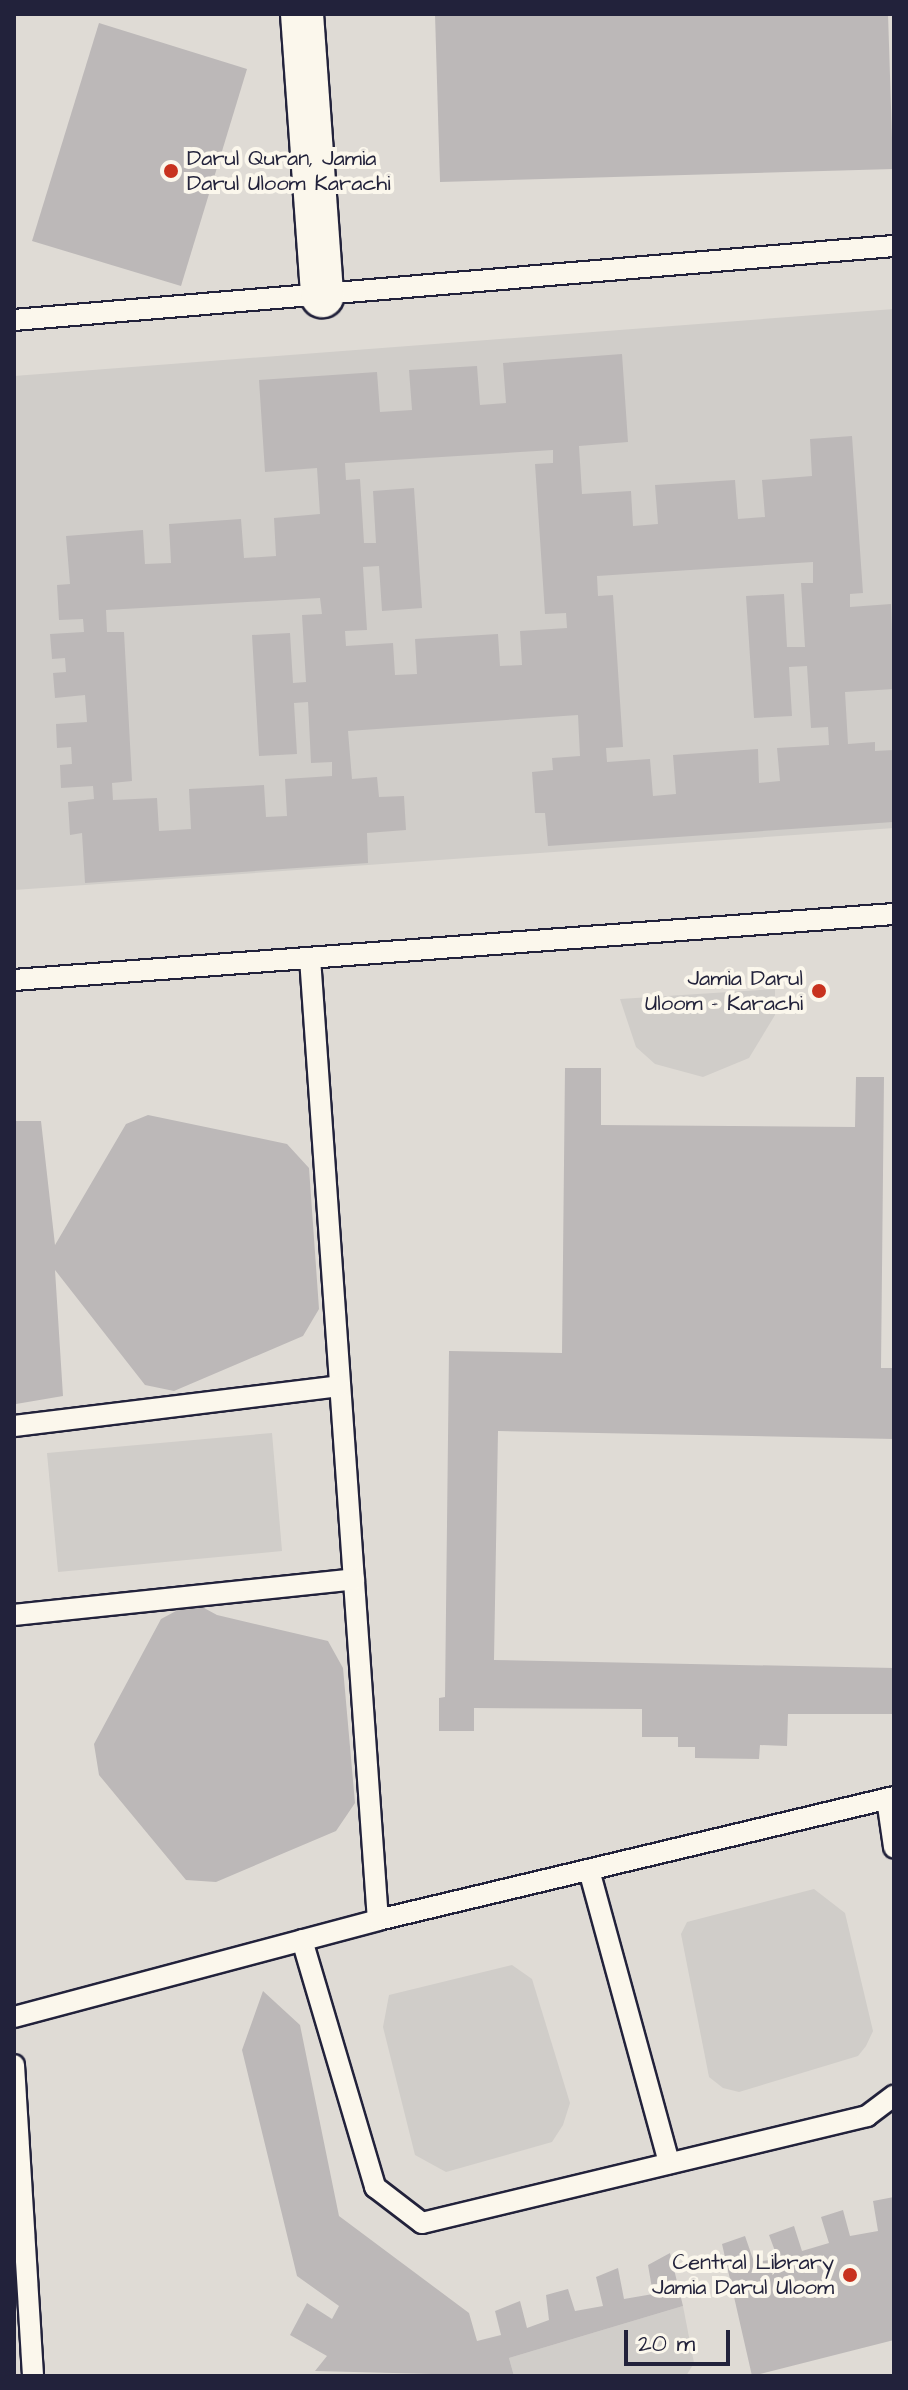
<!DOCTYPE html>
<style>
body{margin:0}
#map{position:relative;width:908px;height:2390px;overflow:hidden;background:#eeeae2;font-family:"Architects Daughter",sans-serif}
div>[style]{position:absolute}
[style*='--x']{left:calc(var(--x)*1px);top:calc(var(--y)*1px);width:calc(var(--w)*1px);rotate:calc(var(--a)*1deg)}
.built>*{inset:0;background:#dfdbd5}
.green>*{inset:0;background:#d0cdc9}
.building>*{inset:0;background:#bcb8b8}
.roads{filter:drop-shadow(2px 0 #22223b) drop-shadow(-2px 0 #22223b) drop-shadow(0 2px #22223b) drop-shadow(0 -2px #22223b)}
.lane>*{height:20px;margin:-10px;padding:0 10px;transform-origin:10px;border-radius:10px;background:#fbf7ec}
.street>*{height:42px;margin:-21px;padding:0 21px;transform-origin:21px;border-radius:21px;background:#fbf7ec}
.dots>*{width:22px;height:22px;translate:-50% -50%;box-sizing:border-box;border:4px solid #fbf7ec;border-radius:50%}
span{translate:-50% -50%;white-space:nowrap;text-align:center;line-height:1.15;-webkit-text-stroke:8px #fbf7ec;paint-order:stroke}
.poi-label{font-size:22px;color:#22223b}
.left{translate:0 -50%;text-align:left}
.right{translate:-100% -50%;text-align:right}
.frame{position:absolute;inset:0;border:16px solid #22223b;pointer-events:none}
.scale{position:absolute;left:624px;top:2330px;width:106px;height:36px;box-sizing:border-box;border:4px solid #22223b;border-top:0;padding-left:10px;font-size:24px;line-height:28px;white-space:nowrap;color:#22223b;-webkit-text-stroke:6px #fbf7ec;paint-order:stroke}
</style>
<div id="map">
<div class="built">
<div style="clip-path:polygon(14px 14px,894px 14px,894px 2376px,14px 2376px)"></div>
</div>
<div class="green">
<div style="clip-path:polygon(894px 309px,894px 828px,14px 890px,14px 376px)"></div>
<div style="clip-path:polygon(775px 989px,775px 1015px,749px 1058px,703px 1077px,655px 1064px,636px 1047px,620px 999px)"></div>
<div style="clip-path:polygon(272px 1433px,282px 1551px,58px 1572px,47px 1453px)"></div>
<div style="clip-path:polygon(814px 1889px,845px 1913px,873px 2031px,866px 2046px,858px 2056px,739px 2092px,723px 2088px,709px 2077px,681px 1934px,687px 1922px)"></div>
<div style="clip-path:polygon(512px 1965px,532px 1979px,570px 2103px,563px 2125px,552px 2142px,446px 2172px,415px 2155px,383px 2027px,389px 1995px)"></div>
<div style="clip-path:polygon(683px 2306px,694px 2363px,686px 2376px,514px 2376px,509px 2358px)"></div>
</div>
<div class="building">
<div style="clip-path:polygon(435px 14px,888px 14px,893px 169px,440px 182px)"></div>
<div style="clip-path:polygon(99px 23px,247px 69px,181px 286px,32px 241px)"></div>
<div style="clip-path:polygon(evenodd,622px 354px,628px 442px,579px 446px,582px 494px,631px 491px,633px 526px,658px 524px,655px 485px,735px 480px,738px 519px,765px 517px,762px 480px,812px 476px,810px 439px,852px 436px,863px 593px,850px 594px,850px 607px,891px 604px,894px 689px,845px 692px,848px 744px,875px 742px,875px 751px,894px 750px,893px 822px,548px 846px,545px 813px,535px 813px,532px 772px,553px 770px,552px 758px,580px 756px,578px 715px,348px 731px,352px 779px,377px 777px,379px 797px,404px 796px,406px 830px,367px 833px,368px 863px,85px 883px,82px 833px,70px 835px,68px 802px,94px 799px,93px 786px,61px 788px,60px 765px,72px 764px,71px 747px,57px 748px,56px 724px,87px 722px,85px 695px,55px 698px,53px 673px,66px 672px,65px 658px,52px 659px,50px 634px,84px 632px,83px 619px,59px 620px,57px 585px,70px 584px,66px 536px,143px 530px,145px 564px,171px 563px,169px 524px,241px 519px,244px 558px,276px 556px,274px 518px,320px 514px,317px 468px,265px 472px,259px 380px,377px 372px,380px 412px,412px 410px,409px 370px,477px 366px,480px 405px,506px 403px,503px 363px,622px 354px,553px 450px,553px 463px,535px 464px,545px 614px,566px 613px,567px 628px,520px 631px,522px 665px,500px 666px,498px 634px,415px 639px,417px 674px,395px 675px,393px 643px,346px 646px,345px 631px,367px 630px,363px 567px,379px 566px,382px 611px,422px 608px,414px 488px,373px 491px,376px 543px,364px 543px,360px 479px,346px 480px,345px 463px,553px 450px,622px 354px,813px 562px,813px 583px,801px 583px,805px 647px,787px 647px,784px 594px,746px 596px,754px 718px,792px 716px,789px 667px,807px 666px,811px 728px,828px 727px,829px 745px,777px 748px,780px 781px,759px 783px,758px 749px,673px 755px,676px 794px,653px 796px,650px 759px,607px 762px,606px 748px,623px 747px,613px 595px,598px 596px,597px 576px,813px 562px,622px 354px,320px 598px,322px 614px,302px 615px,306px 682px,293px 683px,290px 633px,252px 635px,259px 756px,297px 754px,294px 703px,308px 702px,311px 763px,332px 762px,332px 776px,285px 779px,287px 816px,266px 817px,264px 785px,189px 789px,191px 829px,159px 831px,157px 798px,113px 800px,112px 783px,132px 781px,124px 632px,107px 632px,106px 610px,320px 598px)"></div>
<div style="clip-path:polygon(565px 1068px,601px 1068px,601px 1125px,855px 1127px,856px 1077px,884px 1077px,881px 1368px,894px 1368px,894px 1439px,498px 1431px,494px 1660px,894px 1668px,894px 1714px,788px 1714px,787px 1746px,760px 1745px,759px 1759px,695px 1758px,695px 1747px,678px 1747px,678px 1737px,642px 1737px,642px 1709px,474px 1708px,474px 1731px,439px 1731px,439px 1698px,445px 1697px,449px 1351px,562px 1353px)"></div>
<div style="clip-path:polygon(148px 1115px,287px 1144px,309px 1168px,319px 1309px,303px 1336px,174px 1391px,145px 1385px,55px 1270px,63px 1396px,16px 1404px,14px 1121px,41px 1121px,55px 1245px,126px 1124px)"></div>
<div style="clip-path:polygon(193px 1602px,217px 1615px,328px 1641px,343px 1668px,355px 1803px,336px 1831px,216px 1882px,186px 1880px,99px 1775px,94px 1744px,161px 1619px)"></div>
<div style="clip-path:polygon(263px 1991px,300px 2025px,339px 2216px,469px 2313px,477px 2341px,501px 2335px,495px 2311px,520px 2301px,527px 2328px,549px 2320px,546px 2295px,568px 2289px,575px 2311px,603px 2306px,596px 2277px,618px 2268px,624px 2299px,653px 2294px,648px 2265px,670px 2253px,683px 2306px,509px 2358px,514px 2376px,315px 2371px,327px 2356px,290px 2335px,307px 2303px,332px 2319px,339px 2306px,297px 2276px,242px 2050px)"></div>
<div style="clip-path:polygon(894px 2197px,894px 2340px,752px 2376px,722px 2244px,745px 2236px,754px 2262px,778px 2259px,769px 2235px,794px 2226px,802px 2251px,829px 2243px,821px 2217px,843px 2210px,850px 2236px,878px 2231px,873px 2201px)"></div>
</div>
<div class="roads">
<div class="lane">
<div style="--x:14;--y:320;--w:883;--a:-4.81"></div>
<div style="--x:310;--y:958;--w:964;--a:85.96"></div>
<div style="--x:14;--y:980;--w:882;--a:-4.29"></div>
<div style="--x:14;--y:1426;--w:328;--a:-7"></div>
<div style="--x:14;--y:1615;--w:342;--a:-6"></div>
<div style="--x:887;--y:1799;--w:49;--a:81.7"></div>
<div style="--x:589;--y:1870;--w:304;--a:74.7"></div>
<div style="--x:302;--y:1940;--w:258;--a:73.5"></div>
<div style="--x:375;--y:2187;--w:59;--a:37.5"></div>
<div style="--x:422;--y:2223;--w:458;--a:-13.5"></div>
<div style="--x:867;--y:2116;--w:34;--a:-37"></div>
<div style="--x:14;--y:2017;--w:377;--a:-14.9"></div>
<div style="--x:378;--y:1920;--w:530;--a:-13.41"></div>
<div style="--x:14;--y:2065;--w:312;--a:86.5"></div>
</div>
<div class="street">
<div style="--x:302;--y:14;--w:283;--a:85.9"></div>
</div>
</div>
<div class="dots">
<div style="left:171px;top:171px;background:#c8321e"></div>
<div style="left:819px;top:991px;background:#c8321e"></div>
<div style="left:850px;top:2275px;background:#c8321e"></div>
</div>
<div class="poi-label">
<span class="left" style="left:187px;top:171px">Darul Quran, Jamia<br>Darul Uloom Karachi</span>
<span class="right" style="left:803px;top:991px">Jamia Darul<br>Uloom - Karachi</span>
<span class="right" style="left:834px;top:2275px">Central Library<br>Jamia Darul Uloom</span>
</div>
<div class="frame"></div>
<div class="scale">20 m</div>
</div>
